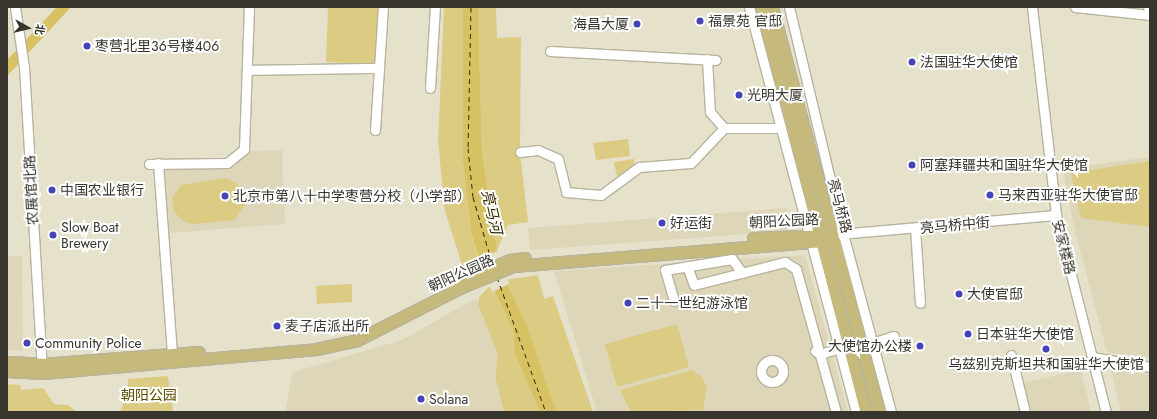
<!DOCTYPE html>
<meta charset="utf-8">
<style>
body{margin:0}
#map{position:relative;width:1157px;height:419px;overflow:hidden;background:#e6e1ca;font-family:Jost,"Noto Sans SC",sans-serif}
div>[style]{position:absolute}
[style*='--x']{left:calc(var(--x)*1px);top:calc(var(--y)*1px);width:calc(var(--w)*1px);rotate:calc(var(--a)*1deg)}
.built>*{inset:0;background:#ddd6b8}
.green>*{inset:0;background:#dccb83}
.water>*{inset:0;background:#d6c163}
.pier>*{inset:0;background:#e6e1ca}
.ferry>*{height:1px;margin-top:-0.5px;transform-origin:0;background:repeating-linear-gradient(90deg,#362d03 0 5px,transparent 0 9px)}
.roads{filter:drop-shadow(1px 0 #b7b39d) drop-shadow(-1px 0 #b7b39d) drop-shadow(0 1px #b7b39d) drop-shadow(0 -1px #b7b39d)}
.minor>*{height:9px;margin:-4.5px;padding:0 4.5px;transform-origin:4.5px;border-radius:4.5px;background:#fff}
.minor>.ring{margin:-4.5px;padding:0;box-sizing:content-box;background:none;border:9px solid #fff;border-radius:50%}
.major>*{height:11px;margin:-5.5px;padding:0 5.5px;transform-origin:5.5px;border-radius:5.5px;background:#c6b97c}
.dots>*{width:11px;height:11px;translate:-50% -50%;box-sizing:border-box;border:2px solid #fff;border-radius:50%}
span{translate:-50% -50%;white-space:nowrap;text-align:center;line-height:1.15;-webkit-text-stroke:4px #fff;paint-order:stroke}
.poi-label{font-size:14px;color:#37352d}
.left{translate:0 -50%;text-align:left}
.right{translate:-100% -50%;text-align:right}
.street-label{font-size:14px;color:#37352d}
.park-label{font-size:14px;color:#5c4e00}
.water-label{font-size:15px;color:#362d03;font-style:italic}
.frame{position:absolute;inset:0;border:8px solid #37352d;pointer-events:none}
.north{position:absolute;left:8px;top:8px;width:40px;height:40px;-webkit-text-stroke:3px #fff;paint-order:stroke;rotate:98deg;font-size:11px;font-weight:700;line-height:16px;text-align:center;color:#37352d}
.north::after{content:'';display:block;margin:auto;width:14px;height:18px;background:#37352d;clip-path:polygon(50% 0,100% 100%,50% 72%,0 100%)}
</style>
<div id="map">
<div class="built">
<div style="clip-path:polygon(282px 150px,285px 224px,170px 233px,164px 169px,230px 167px,249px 151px)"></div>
<div style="clip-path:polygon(1150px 157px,1150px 358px,1107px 352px,1074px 227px,1063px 169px)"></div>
<div style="clip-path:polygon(787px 208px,788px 231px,530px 250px,528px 228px)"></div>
<div style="clip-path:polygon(805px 255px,848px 412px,597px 412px,554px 271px)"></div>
<div style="clip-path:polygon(7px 256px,22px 256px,23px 351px,7px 350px)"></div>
<div style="clip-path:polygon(476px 298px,498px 355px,495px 376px,504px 412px,285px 412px,293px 372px,402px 340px)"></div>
<div style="clip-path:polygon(1111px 369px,1150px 375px,1150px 412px,1121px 412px)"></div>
<div style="clip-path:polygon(1081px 370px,1091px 412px,1031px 412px,1023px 383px)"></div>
</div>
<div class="green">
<div style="clip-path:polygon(328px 7px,378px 7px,375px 64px,326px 62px)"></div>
<div style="clip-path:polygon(444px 7px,463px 7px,463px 162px,471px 232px,479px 260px,463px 268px,445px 211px,438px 141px)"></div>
<div style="clip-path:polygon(478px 7px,496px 7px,497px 38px,521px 37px,520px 152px,528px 222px,508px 225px,497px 250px,482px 153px)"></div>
<div style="clip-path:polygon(628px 139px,630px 156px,596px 160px,593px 143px)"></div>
<div style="clip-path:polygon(634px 159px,634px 165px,617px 177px,614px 162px)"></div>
<div style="clip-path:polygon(1150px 161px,1150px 227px,1081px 218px,1071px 173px)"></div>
<div style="clip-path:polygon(225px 178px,236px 183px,244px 193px,245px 205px,234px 220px,195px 224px,186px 223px,174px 212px,172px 198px,181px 185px)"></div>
<div style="clip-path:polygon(538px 275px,544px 299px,553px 296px,593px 412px,556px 412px,543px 383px,505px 280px)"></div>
<div style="clip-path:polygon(352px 284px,352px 302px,317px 304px,316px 286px)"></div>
<div style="clip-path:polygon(491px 285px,513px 330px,515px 354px,540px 412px,504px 412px,495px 376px,498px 355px,478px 304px,479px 297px)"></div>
<div style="clip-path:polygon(677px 324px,689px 367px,617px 387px,605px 344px)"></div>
<div style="clip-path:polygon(692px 370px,702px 377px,707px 388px,703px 410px,631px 412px,620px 390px)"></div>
<div style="clip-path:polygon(168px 376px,173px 412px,120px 412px,128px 392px,128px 379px)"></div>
<div style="clip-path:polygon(7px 384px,20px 385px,21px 390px,43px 388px,54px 404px,68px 405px,77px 412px,7px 412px)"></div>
</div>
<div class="water">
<div style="clip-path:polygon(57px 7px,71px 7px,7px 76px,7px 60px)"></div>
<div style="clip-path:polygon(463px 7px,478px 7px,482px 153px,497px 250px,505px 280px,527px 326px,556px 412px,540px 412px,515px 354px,513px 330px,480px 261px,471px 232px,463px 162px)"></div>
</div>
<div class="pier">
<div style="clip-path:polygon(499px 250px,509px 284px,492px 292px,477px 260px)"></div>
</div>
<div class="ferry">
<div style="--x:471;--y:7;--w:141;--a:91.2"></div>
<div style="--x:468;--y:148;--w:49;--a:84.2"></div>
<div style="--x:473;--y:197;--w:69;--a:73.9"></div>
<div style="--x:497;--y:277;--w:144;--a:70.1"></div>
</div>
<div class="roads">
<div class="minor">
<div style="--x:15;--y:7;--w:61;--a:81.5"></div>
<div style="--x:24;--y:67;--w:304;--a:86.6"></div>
<div style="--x:749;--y:7;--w:419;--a:75.2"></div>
<div style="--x:789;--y:7;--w:233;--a:76.6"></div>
<div style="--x:843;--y:234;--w:184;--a:74.9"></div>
<div style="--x:1032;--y:7;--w:209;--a:83.4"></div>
<div style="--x:1056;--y:215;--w:203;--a:75.8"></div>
<div style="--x:1075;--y:7;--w:75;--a:6.1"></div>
<div style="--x:1148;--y:7;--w:2;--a:0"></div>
<div style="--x:550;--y:51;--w:166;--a:3.1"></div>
<div style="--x:707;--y:59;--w:53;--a:86.8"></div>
<div style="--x:710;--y:112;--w:21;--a:49"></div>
<div style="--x:724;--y:128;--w:57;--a:0"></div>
<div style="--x:247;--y:70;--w:132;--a:-0.9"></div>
<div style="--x:430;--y:88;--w:81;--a:-86.5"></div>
<div style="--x:375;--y:130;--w:123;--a:-86.3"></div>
<div style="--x:520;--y:152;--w:18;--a:-6"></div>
<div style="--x:538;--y:150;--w:22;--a:24"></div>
<div style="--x:558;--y:159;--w:34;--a:76"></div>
<div style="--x:566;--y:192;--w:35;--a:5"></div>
<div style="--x:601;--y:195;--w:47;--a:-36.4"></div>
<div style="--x:639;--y:167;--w:52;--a:-4.4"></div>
<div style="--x:691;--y:163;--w:48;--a:-46.7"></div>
<div style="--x:158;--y:163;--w:192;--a:85.8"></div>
<div style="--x:149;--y:164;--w:78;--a:-0.7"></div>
<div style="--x:227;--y:163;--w:22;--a:-39"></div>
<div style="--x:244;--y:149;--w:142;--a:-88"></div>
<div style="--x:915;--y:228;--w:75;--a:86.2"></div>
<div style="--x:838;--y:234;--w:219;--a:-5"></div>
<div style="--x:687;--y:266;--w:20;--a:70"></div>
<div style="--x:694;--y:285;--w:94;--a:-14.2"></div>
<div style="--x:785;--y:262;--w:13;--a:32"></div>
<div style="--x:796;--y:269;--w:148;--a:74.4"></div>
<div style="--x:674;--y:301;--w:32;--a:-106"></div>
<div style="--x:665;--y:270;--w:68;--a:-9.3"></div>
<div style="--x:732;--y:259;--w:17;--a:54"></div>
<div style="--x:872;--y:343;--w:23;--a:-18"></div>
<div style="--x:815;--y:351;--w:6;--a:31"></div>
<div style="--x:820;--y:354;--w:27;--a:-17"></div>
<div style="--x:1011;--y:355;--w:59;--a:76.2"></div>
<div style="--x:1092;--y:357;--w:59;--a:9.8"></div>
<div class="ring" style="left:761px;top:360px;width:13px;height:13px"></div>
</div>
<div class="major">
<div style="--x:761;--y:7;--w:418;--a:75.5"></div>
<div style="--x:772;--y:7;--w:419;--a:75.2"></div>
<div style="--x:753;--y:238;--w:79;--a:-2.2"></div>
<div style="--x:449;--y:285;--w:66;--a:-22.3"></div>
<div style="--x:510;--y:260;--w:15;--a:-8"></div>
<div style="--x:7;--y:362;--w:35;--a:3"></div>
<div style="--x:42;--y:364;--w:157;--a:-4.4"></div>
<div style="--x:7;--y:371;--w:36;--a:3"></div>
<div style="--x:43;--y:373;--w:274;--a:-5"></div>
<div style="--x:316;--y:349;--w:40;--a:-12"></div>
<div style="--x:355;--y:341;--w:120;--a:-26.8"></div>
<div style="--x:462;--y:287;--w:55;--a:-22.4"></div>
<div style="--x:513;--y:266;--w:311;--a:-4.6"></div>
<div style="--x:823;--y:241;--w:11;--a:-34"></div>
</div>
</div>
<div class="dots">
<div style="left:700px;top:21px;background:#4443b8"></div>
<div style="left:637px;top:24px;background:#4443b8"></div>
<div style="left:87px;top:46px;background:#4443b8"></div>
<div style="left:912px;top:62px;background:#4443b8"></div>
<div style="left:739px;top:95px;background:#4443b8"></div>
<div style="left:912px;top:165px;background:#4443b8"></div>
<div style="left:52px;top:190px;background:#4443b8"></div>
<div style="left:990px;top:195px;background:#4443b8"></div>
<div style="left:225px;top:196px;background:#4443b8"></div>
<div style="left:662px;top:223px;background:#4443b8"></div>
<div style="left:53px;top:235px;background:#4443b8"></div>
<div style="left:959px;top:294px;background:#4443b8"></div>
<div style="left:628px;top:303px;background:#4443b8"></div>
<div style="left:277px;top:326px;background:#4443b8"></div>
<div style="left:968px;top:334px;background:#4443b8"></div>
<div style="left:27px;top:343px;background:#4443b8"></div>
<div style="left:920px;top:346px;background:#4443b8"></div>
<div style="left:1046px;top:349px;background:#4443b8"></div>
<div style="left:421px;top:399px;background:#4443b8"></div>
</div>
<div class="poi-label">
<span class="left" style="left:708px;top:21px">福景苑 官邸</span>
<span class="right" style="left:629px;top:24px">海昌大厦</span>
<span class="left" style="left:95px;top:46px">枣营北里36号楼406</span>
<span class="left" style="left:920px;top:62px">法国驻华大使馆</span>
<span class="left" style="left:747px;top:95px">光明大厦</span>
<span class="left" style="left:920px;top:165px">阿塞拜疆共和国驻华大使馆</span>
<span class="left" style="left:60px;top:190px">中国农业银行</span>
<span class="left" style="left:998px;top:195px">马来西亚驻华大使官邸</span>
<span class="left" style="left:233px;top:196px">北京市第八十中学枣营分校（小学部）</span>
<span class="left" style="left:670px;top:223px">好运街</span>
<span class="left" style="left:61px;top:235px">Slow Boat<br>Brewery</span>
<span class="left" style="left:967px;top:294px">大使官邸</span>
<span class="left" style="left:636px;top:303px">二十一世纪游泳馆</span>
<span class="left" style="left:285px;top:326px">麦子店派出所</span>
<span class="left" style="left:976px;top:334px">日本驻华大使馆</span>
<span class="left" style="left:35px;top:343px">Community Police</span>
<span class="right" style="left:912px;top:346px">大使馆办公楼</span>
<span style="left:1046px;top:364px">乌兹别克斯坦共和国驻华大使馆</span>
<span class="left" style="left:429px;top:399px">Solana</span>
</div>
<div class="street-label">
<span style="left:31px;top:190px;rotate:-93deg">农展馆北路</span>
<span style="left:840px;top:206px;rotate:75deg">亮马桥路</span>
<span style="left:784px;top:221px;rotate:-3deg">朝阳公园路</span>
<span style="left:955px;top:225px;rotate:-5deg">亮马桥中街</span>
<span style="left:1064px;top:247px;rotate:76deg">安家楼路</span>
<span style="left:461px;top:273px;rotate:-24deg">朝阳公园路</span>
</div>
<div class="park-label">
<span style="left:149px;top:395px">朝阳公园</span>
</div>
<div class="water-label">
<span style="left:491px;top:212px;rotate:77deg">亮马河</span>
</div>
<div class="frame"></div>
<div class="north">北</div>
</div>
